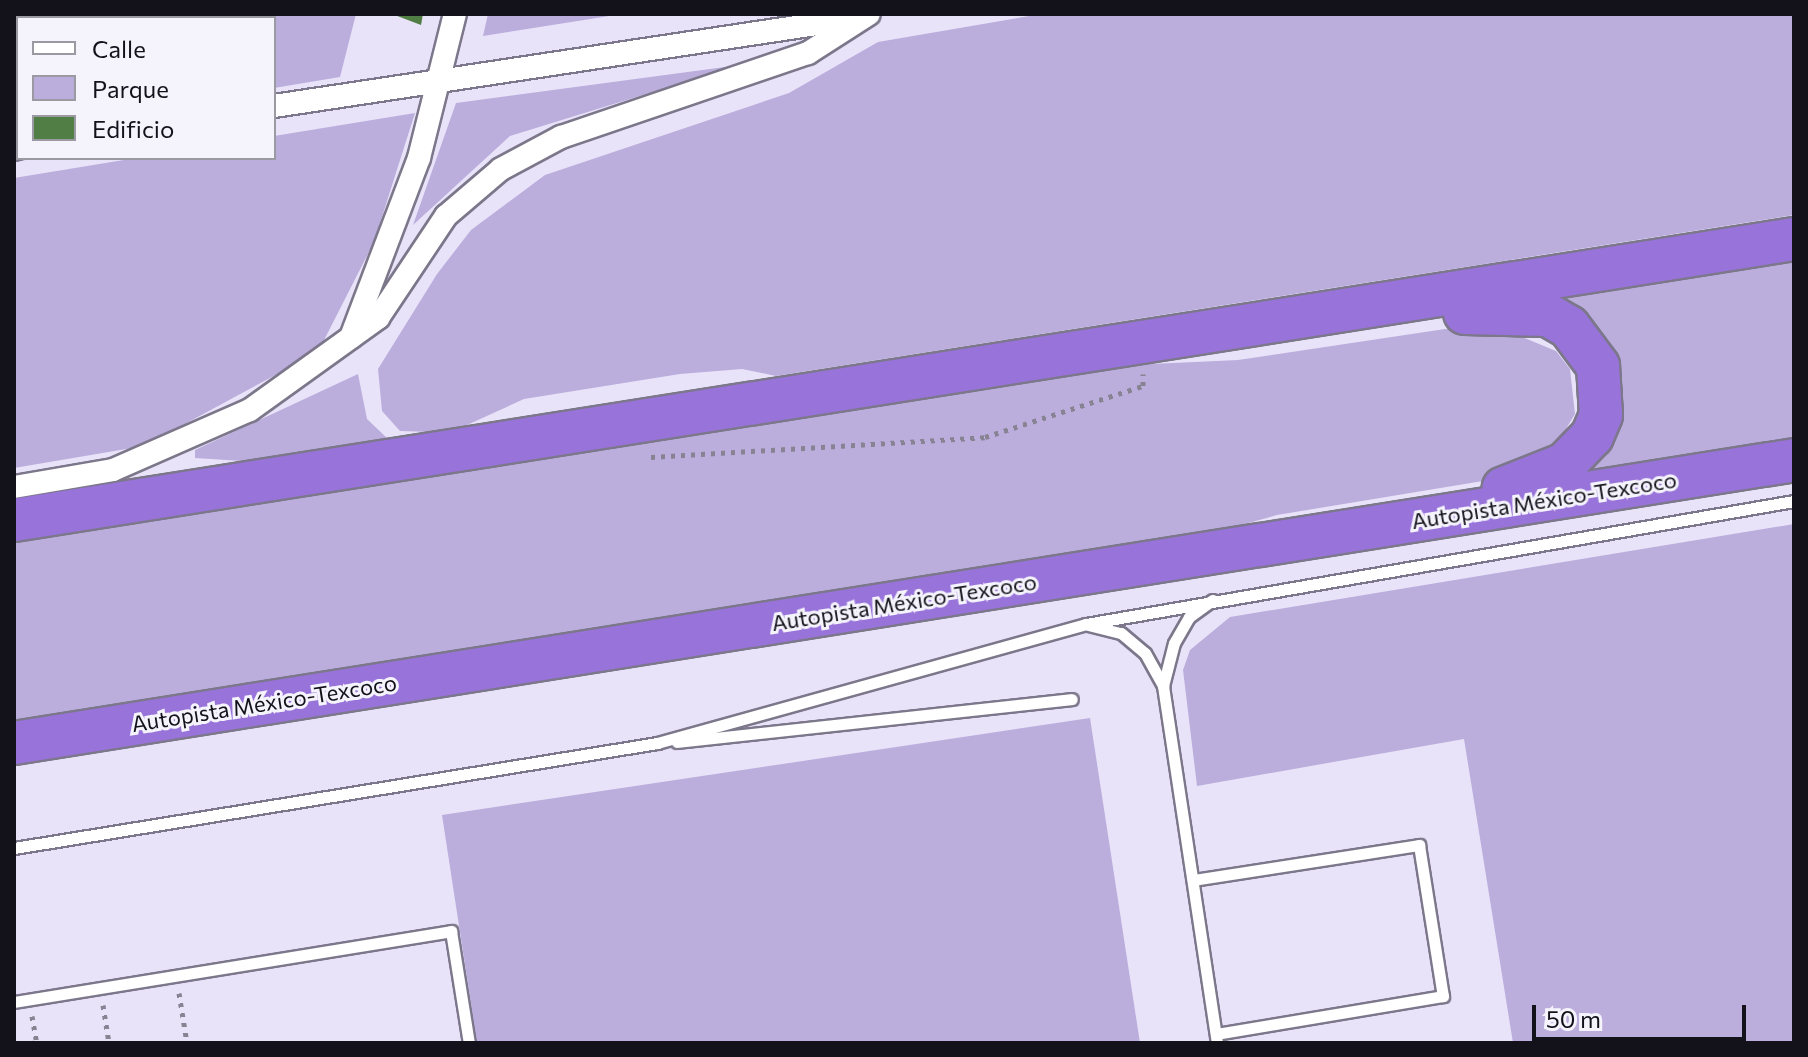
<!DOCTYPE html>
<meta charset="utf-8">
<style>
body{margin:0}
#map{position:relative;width:1808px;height:1057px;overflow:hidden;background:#e9e3f9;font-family:Commissioner,sans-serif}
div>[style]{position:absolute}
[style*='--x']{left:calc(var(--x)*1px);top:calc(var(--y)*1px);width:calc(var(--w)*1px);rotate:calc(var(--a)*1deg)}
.green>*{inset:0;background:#bbaedc}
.building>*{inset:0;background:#507e45}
.path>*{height:5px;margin-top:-2.5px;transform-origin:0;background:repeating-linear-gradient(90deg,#878393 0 4px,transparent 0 10px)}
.roads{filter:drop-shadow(2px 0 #7c778a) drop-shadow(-2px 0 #7c778a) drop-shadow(0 2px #7c778a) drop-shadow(0 -2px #7c778a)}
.service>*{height:11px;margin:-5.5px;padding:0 5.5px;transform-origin:5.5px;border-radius:5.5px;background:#fff}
.minor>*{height:22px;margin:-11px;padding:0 11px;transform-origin:11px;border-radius:11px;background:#fff}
.motorway>*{height:42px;margin:-21px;padding:0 21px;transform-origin:21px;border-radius:21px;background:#9874da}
span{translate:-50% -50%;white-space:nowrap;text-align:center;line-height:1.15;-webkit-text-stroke:6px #f5f3fc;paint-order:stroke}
.street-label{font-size:22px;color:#131119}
.frame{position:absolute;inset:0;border:16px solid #131119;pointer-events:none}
.legend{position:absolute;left:16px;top:16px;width:260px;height:144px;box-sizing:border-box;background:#f5f3fc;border:2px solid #9b99a1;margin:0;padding:10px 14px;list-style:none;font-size:24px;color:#131119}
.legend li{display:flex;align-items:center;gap:16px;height:40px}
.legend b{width:40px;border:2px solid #9b99a1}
.scale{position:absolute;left:1532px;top:1005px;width:214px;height:36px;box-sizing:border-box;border:4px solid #131119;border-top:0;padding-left:10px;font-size:24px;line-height:28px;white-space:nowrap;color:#131119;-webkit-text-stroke:6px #f5f3fc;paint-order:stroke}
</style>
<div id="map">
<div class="green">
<div style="clip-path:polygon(14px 14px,356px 14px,340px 77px,274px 88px,274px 18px,18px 18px,14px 129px)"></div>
<div style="clip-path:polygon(488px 14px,622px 14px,483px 36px)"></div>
<div style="clip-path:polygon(1041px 14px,1794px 14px,1794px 215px,776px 376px,742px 369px,680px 374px,524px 399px,467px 425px,431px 432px,400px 431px,382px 411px,378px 369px,437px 274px,471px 230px,545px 175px,789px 93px,878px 42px)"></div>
<div style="clip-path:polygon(740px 65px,510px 136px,413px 225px,456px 103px)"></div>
<div style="clip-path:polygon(415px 113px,374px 242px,318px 352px,144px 446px,14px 468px,14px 178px,136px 158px,274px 158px,274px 136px)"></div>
<div style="clip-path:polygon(1794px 257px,1794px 447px,1574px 483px,1604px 442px,1551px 295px)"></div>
<div style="clip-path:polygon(1445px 329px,1505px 330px,1556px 351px,1570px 369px,1575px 414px,1552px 452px,1495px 479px,1277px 515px,1158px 548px,14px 728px,14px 542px,1129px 365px,1238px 360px)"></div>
<div style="clip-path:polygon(358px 374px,367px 419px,387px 438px,242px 461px,195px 458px,195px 450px)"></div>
<div style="clip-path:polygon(1794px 524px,1794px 1043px,1513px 1043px,1464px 739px,1197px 786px,1183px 670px,1190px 650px,1230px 617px)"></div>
<div style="clip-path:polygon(1090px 718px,1140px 1043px,477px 1043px,442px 815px)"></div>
</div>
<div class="building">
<div style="clip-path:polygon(392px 14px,423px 14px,421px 25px)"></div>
</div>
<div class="path">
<div style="--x:651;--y:457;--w:335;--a:-3.4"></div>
<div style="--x:985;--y:437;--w:166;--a:-17.9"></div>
<div style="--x:1143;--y:386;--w:12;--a:-90"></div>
<div style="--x:179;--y:993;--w:51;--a:80.9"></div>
<div style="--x:103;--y:1005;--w:38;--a:81"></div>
<div style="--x:32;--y:1016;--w:27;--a:80"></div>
</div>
<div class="roads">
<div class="service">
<div style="--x:1088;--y:625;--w:34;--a:14"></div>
<div style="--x:1121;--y:633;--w:31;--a:40"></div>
<div style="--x:1145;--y:653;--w:38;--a:61"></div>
<div style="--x:1163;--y:686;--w:361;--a:81.4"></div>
<div style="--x:1163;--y:686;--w:44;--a:-75.7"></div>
<div style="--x:1174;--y:643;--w:30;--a:-60"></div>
<div style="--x:1189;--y:617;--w:29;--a:-36"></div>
<div style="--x:677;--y:742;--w:397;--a:-6.2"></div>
<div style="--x:14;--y:848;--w:652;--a:-9.27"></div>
<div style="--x:657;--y:743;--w:445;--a:-15.5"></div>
<div style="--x:1086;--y:624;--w:719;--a:-9.86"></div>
<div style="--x:1193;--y:880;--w:229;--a:-8.8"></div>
<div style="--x:1419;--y:845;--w:153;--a:81"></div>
<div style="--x:1443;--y:996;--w:230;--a:170.5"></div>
<div style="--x:14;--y:1002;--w:443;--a:-9.2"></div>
<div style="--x:451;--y:931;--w:113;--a:80.9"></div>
</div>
<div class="minor">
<div style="--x:274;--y:106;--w:589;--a:-8.6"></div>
<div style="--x:14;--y:149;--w:4;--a:-14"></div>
<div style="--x:351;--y:337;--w:191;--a:-69.2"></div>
<div style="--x:419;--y:158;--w:148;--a:-76"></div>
<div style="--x:14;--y:487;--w:100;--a:-9.7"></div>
<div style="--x:113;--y:470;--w:150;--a:-23.7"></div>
<div style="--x:250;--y:410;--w:158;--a:-35.7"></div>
<div style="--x:378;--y:318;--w:123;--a:-56.3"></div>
<div style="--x:446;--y:216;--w:72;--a:-40.5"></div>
<div style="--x:501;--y:169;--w:68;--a:-28.1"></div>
<div style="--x:561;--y:137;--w:261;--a:-18.8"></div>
<div style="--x:808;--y:53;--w:72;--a:-32.6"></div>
</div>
<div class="motorway">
<div style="--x:1465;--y:313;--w:83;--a:1.4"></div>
<div style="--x:1548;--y:315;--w:24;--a:30"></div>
<div style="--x:1569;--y:327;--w:49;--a:53.4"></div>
<div style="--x:1598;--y:366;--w:49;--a:86.5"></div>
<div style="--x:1601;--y:415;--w:23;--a:113"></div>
<div style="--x:1592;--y:436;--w:39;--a:134"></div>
<div style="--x:1565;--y:464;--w:66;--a:158.5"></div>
<div style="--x:14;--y:520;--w:1802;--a:-8.97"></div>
<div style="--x:14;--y:743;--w:1802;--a:-9.03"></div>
</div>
</div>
<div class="street-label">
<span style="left:1544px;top:500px;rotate:-9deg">Autopista México-Texcoco</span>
<span style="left:904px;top:602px;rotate:-9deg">Autopista México-Texcoco</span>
<span style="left:264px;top:703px;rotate:-9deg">Autopista México-Texcoco</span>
</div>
<div class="frame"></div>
<ul class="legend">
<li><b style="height:10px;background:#fff"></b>Calle</li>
<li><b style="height:22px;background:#bbaedc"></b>Parque</li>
<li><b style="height:22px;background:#507e45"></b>Edificio</li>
</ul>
<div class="scale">50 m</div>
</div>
